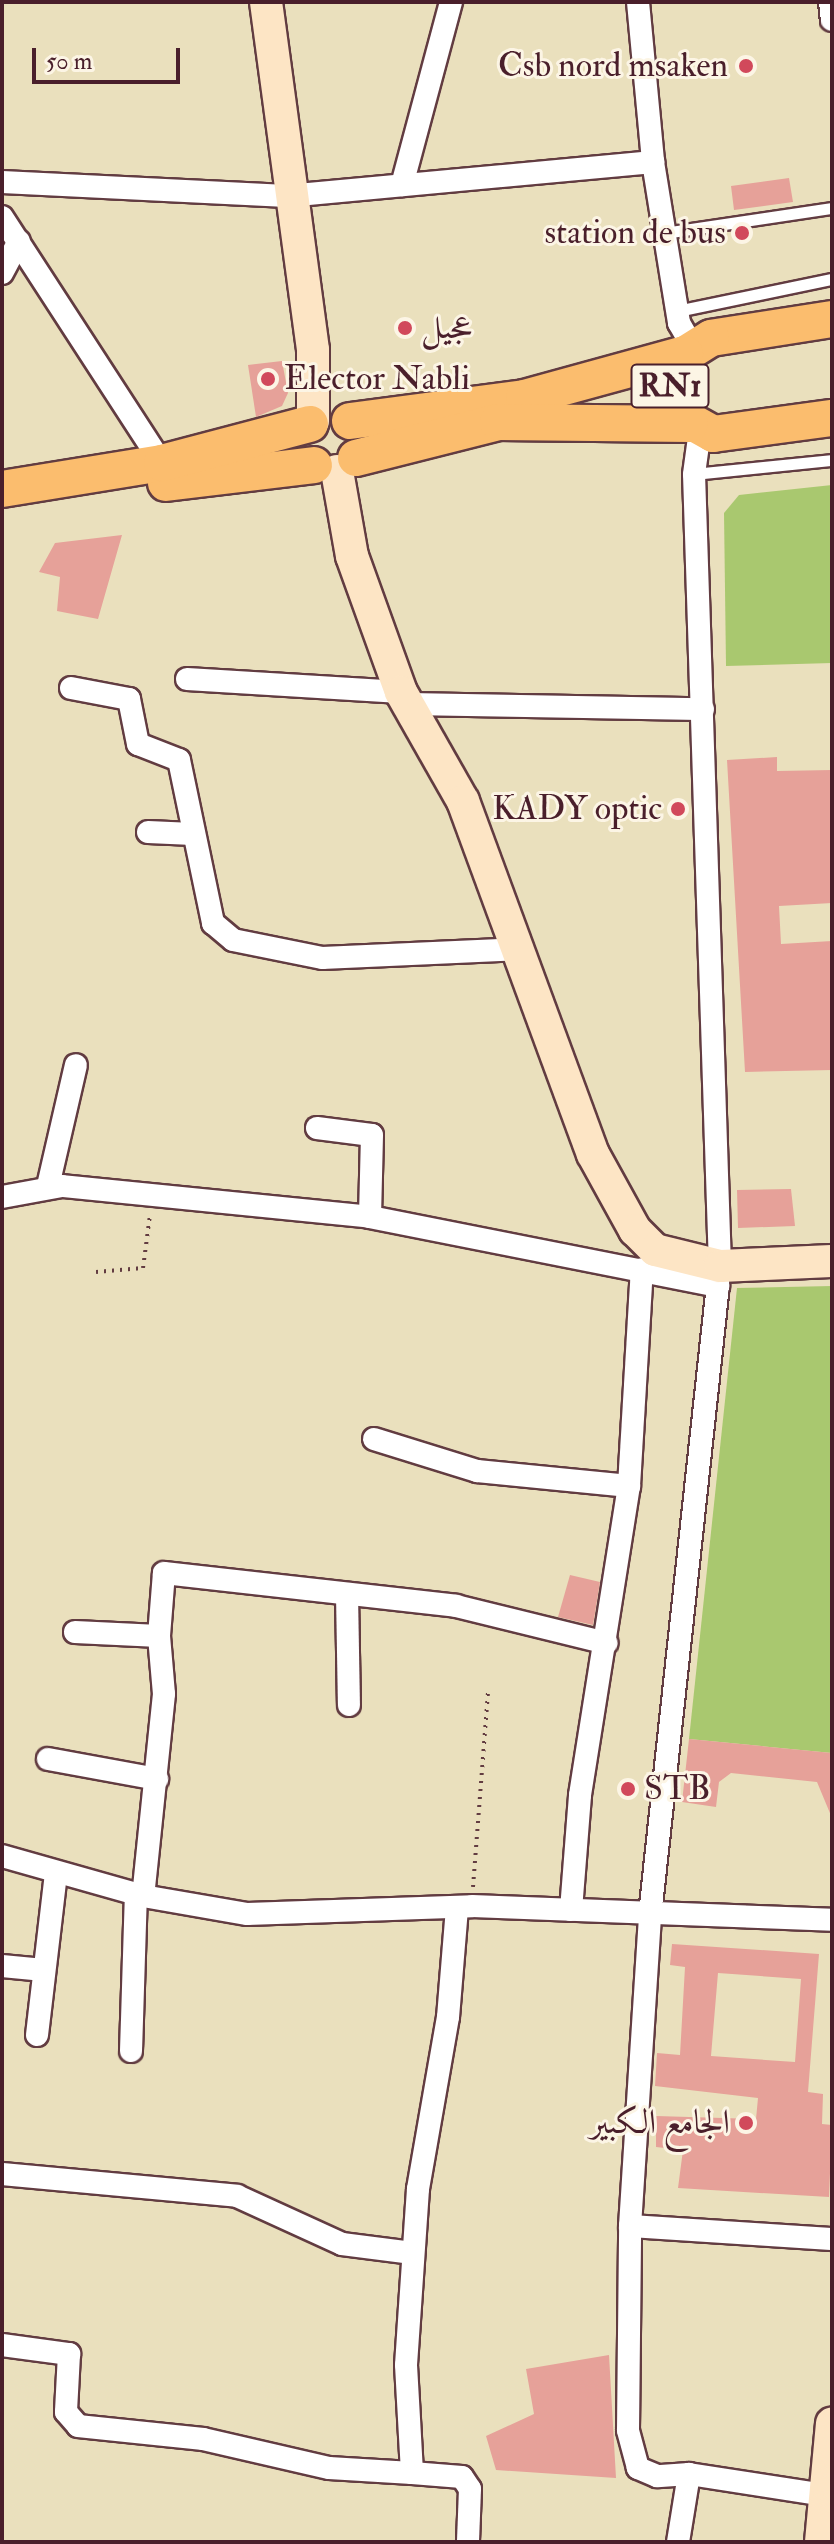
<!DOCTYPE html>
<meta charset="utf-8">
<style>
body{margin:0}
#map{position:relative;width:834px;height:2544px;overflow:hidden;background:#eae0bd;font-family:"IM FELL Double Pica",Amiri,serif}
div>[style]{position:absolute}
[style*='--x']{left:calc(var(--x)*1px);top:calc(var(--y)*1px);width:calc(var(--w)*1px);rotate:calc(var(--a)*1deg)}
.green>*{inset:0;background:#a9c86f}
.building>*{inset:0;background:#e6a199}
.path>*{height:4px;margin-top:-2px;transform-origin:0;background:repeating-linear-gradient(90deg,#623c41 0 2px,transparent 0 8px)}
.roads{filter:drop-shadow(2px 0 #623c41) drop-shadow(-2px 0 #623c41) drop-shadow(0 2px #623c41) drop-shadow(0 -2px #623c41)}
.lane>*{height:11px;margin:-5.5px;padding:0 5.5px;transform-origin:5.5px;border-radius:5.5px;background:#fff}
.street>*{height:22px;margin:-11px;padding:0 11px;transform-origin:11px;border-radius:11px;background:#fff}
.secondary>*{height:32px;margin:-16px;padding:0 16px;transform-origin:16px;border-radius:16px;background:#fde5c5}
.primary>*{height:36px;margin:-18px;padding:0 18px;transform-origin:18px;border-radius:18px;background:#fbbd6e}
.dots>*{width:22px;height:22px;translate:-50% -50%;box-sizing:border-box;border:4px solid #fcf5e5;border-radius:50%}
span{translate:-50% -50%;white-space:nowrap;text-align:center;line-height:1.15;-webkit-text-stroke:6px #fcf5e5;paint-order:stroke}
.shield-label span{padding:2px 6px;background:#fcf5e5;border:2px solid;border-radius:6px;-webkit-text-stroke-width:0}
.shield-label{font-size:32px;color:#4a1f2b;font-weight:700}
.poi-label{font-size:34px;color:#4a1f2b}
.right{translate:-100% -50%;text-align:right}
.left{translate:0 -50%;text-align:left}
.frame{position:absolute;inset:0;border:4px solid #4a1f2b;pointer-events:none}
.scale{position:absolute;left:32px;top:48px;width:148px;height:36px;box-sizing:border-box;border:4px solid #4a1f2b;border-top:0;padding-left:10px;font-size:24px;line-height:28px;white-space:nowrap;color:#4a1f2b;-webkit-text-stroke:6px #fcf5e5;paint-order:stroke}
</style>
<div id="map">
<div class="green">
<div style="clip-path:polygon(832px 485px,832px 663px,726px 666px,724px 513px,739px 495px)"></div>
<div style="clip-path:polygon(832px 1286px,832px 1753px,689px 1739px,737px 1288px)"></div>
</div>
<div class="building">
<div style="clip-path:polygon(789px 178px,793px 202px,734px 210px,731px 186px)"></div>
<div style="clip-path:polygon(282px 361px,288px 393px,282px 406px,256px 417px,248px 365px)"></div>
<div style="clip-path:polygon(122px 535px,98px 619px,57px 611px,60px 577px,39px 572px,55px 543px)"></div>
<div style="clip-path:polygon(777px 757px,777px 771px,832px 770px,832px 903px,779px 906px,781px 944px,832px 941px,832px 1070px,745px 1072px,727px 760px)"></div>
<div style="clip-path:polygon(791px 1189px,795px 1226px,738px 1228px,737px 1190px)"></div>
<div style="clip-path:polygon(570px 1575px,600px 1582px,593px 1625px,558px 1617px)"></div>
<div style="clip-path:polygon(689px 1739px,832px 1753px,832px 1818px,817px 1782px,731px 1773px,719px 1782px,716px 1807px,682px 1802px)"></div>
<div style="clip-path:polygon(evenodd,672px 1944px,819px 1954px,808px 2092px,823px 2094px,822px 2124px,832px 2125px,829px 2197px,678px 2188px,683px 2150px,656px 2147px,656px 2116px,756px 2119px,758px 2098px,655px 2086px,657px 2053px,680px 2055px,685px 1967px,670px 1965px,672px 1944px,718px 1973px,801px 1979px,795px 2062px,711px 2056px,718px 1973px)"></div>
<div style="clip-path:polygon(609px 2355px,616px 2478px,496px 2470px,486px 2436px,534px 2414px,526px 2369px)"></div>
</div>
<div class="path">
<div style="--x:96;--y:1272;--w:47;--a:-4.9"></div>
<div style="--x:143;--y:1268;--w:53;--a:-82.5"></div>
<div style="--x:473;--y:1887;--w:195;--a:-85.6"></div>
</div>
<div class="roads">
<div class="lane">
<div style="--x:664;--y:233;--w:170;--a:-8.5"></div>
<div style="--x:677;--y:311;--w:158;--a:-11.7"></div>
<div style="--x:694;--y:474;--w:139;--a:-5.8"></div>
</div>
<div class="street">
<div style="--x:638;--y:2;--w:161;--a:84.6"></div>
<div style="--x:653;--y:162;--w:163;--a:80.8"></div>
<div style="--x:679;--y:323;--w:28;--a:60"></div>
<div style="--x:830;--y:2;--w:18;--a:84"></div>
<div style="--x:2;--y:182;--w:285;--a:2.8"></div>
<div style="--x:287;--y:196;--w:368;--a:-5.3"></div>
<div style="--x:402;--y:185;--w:189;--a:-75"></div>
<div style="--x:2;--y:217;--w:293;--a:57"></div>
<div style="--x:2;--y:273;--w:36;--a:-62"></div>
<div style="--x:187;--y:679;--w:214;--a:3.5"></div>
<div style="--x:71;--y:688;--w:59;--a:10.7"></div>
<div style="--x:129;--y:699;--w:46;--a:78.7"></div>
<div style="--x:138;--y:744;--w:44;--a:21.3"></div>
<div style="--x:179;--y:760;--w:167;--a:78.2"></div>
<div style="--x:213;--y:923;--w:26;--a:40"></div>
<div style="--x:233;--y:940;--w:91;--a:11.4"></div>
<div style="--x:322;--y:958;--w:195;--a:-2.6"></div>
<div style="--x:406;--y:704;--w:297;--a:1"></div>
<div style="--x:148;--y:832;--w:45;--a:2.5"></div>
<div style="--x:317;--y:1128;--w:55;--a:7.3"></div>
<div style="--x:372;--y:1135;--w:82;--a:91.4"></div>
<div style="--x:48;--y:1186;--w:124;--a:-77"></div>
<div style="--x:2;--y:1197;--w:61;--a:-10.4"></div>
<div style="--x:62;--y:1186;--w:310;--a:5.7"></div>
<div style="--x:370;--y:1217;--w:355;--a:11.2"></div>
<div style="--x:374;--y:1439;--w:108;--a:17.3"></div>
<div style="--x:477;--y:1471;--w:153;--a:5.6"></div>
<div style="--x:347;--y:1594;--w:111;--a:89"></div>
<div style="--x:75;--y:1632;--w:84;--a:2.7"></div>
<div style="--x:159;--y:1636;--w:58;--a:85.1"></div>
<div style="--x:164;--y:1694;--w:203;--a:95.9"></div>
<div style="--x:159;--y:1636;--w:63;--a:-85.5"></div>
<div style="--x:164;--y:1573;--w:294;--a:6.4"></div>
<div style="--x:456;--y:1606;--w:155;--a:13.8"></div>
<div style="--x:48;--y:1759;--w:111;--a:10.4"></div>
<div style="--x:2;--y:1856;--w:147;--a:15.8"></div>
<div style="--x:143;--y:1896;--w:106;--a:9.8"></div>
<div style="--x:247;--y:1914;--w:225;--a:-2"></div>
<div style="--x:472;--y:1906;--w:360;--a:2.2"></div>
<div style="--x:457;--y:1908;--w:109;--a:94.7"></div>
<div style="--x:448;--y:2017;--w:175;--a:99.9"></div>
<div style="--x:418;--y:2189;--w:176;--a:93.9"></div>
<div style="--x:406;--y:2365;--w:108;--a:86.8"></div>
<div style="--x:412;--y:2473;--w:50;--a:4.6"></div>
<div style="--x:462;--y:2477;--w:14;--a:56"></div>
<div style="--x:470;--y:2489;--w:53;--a:92.2"></div>
<div style="--x:571;--y:1910;--w:115;--a:-85.5"></div>
<div style="--x:580;--y:1795;--w:313;--a:-81"></div>
<div style="--x:629;--y:1486;--w:217;--a:-86.6"></div>
<div style="--x:2;--y:1966;--w:42;--a:5.4"></div>
<div style="--x:37;--y:2035;--w:162;--a:-83.3"></div>
<div style="--x:131;--y:2051;--w:158;--a:-88.2"></div>
<div style="--x:2;--y:2174;--w:236;--a:5.3"></div>
<div style="--x:237;--y:2196;--w:115;--a:24.6"></div>
<div style="--x:342;--y:2244;--w:71;--a:7.3"></div>
<div style="--x:630;--y:2226;--w:202;--a:3.7"></div>
<div style="--x:2;--y:2345;--w:68;--a:7.7"></div>
<div style="--x:69;--y:2354;--w:58;--a:93"></div>
<div style="--x:66;--y:2412;--w:18;--a:49"></div>
<div style="--x:78;--y:2426;--w:126;--a:5.9"></div>
<div style="--x:203;--y:2439;--w:129;--a:13"></div>
<div style="--x:329;--y:2468;--w:83;--a:3.4"></div>
<div style="--x:689;--y:2474;--w:138;--a:8.8"></div>
<div style="--x:678;--y:2542;--w:69;--a:-80.8"></div>
<div style="--x:689;--y:2474;--w:32;--a:176"></div>
<div style="--x:657;--y:2476;--w:21;--a:-157"></div>
<div style="--x:638;--y:2468;--w:39;--a:-105"></div>
<div style="--x:628;--y:2430;--w:204;--a:-89.4"></div>
<div style="--x:630;--y:2226;--w:312;--a:-86.3"></div>
<div style="--x:650;--y:1915;--w:653;--a:-83.84"></div>
<div style="--x:720;--y:1266;--w:792;--a:-91.88"></div>
<div style="--x:694;--y:474;--w:44;--a:-82.2"></div>
</div>
<div class="secondary">
<div style="--x:266;--y:2;--w:351;--a:82.3"></div>
<div style="--x:313;--y:350;--w:71;--a:90"></div>
<div style="--x:337;--y:471;--w:86;--a:80"></div>
<div style="--x:352;--y:556;--w:145;--a:70.2"></div>
<div style="--x:401;--y:692;--w:125;--a:60.4"></div>
<div style="--x:463;--y:801;--w:376;--a:69.8"></div>
<div style="--x:593;--y:1154;--w:87;--a:61.1"></div>
<div style="--x:635;--y:1230;--w:28;--a:45"></div>
<div style="--x:655;--y:1250;--w:67;--a:13.8"></div>
<div style="--x:720;--y:1266;--w:112;--a:-2.6"></div>
<div style="--x:821;--y:2542;--w:119;--a:-84.7"></div>
</div>
<div class="primary">
<div style="--x:832;--y:319;--w:122;--a:171.1"></div>
<div style="--x:711;--y:338;--w:31;--a:148"></div>
<div style="--x:685;--y:354;--w:28;--a:122"></div>
<div style="--x:670;--y:378;--w:40;--a:74"></div>
<div style="--x:681;--y:416;--w:37;--a:29"></div>
<div style="--x:713;--y:434;--w:120;--a:-7.7"></div>
<div style="--x:350;--y:421;--w:176;--a:-7.5"></div>
<div style="--x:524;--y:398;--w:167;--a:-15.3"></div>
<div style="--x:356;--y:458;--w:146;--a:-14.2"></div>
<div style="--x:498;--y:422;--w:192;--a:0.6"></div>
<div style="--x:166;--y:483;--w:149;--a:-6.9"></div>
<div style="--x:2;--y:489;--w:162;--a:-9.2"></div>
<div style="--x:162;--y:463;--w:153;--a:-14.8"></div>
</div>
</div>
<div class="dots">
<div style="left:746px;top:66px;background:#d1495b"></div>
<div style="left:742px;top:233px;background:#d1495b"></div>
<div style="left:405px;top:328px;background:#d1495b"></div>
<div style="left:268px;top:379px;background:#d1495b"></div>
<div style="left:678px;top:809px;background:#d1495b"></div>
<div style="left:628px;top:1789px;background:#d1495b"></div>
<div style="left:746px;top:2123px;background:#d1495b"></div>
</div>
<div class="shield-label">
<span style="left:670px;top:386px">RN1</span>
</div>
<div class="poi-label">
<span class="right" style="left:728px;top:66px">Csb nord msaken</span>
<span class="right" style="left:726px;top:233px">station de bus</span>
<span class="left" style="left:421px;top:328px">عجيل</span>
<span class="left" style="left:284px;top:379px">Elector Nabli</span>
<span class="right" style="left:662px;top:809px">KADY optic</span>
<span class="left" style="left:644px;top:1789px">STB</span>
<span class="right" style="left:730px;top:2123px">الجامع الكبير</span>
</div>
<div class="frame"></div>
<div class="scale">50 m</div>
</div>
